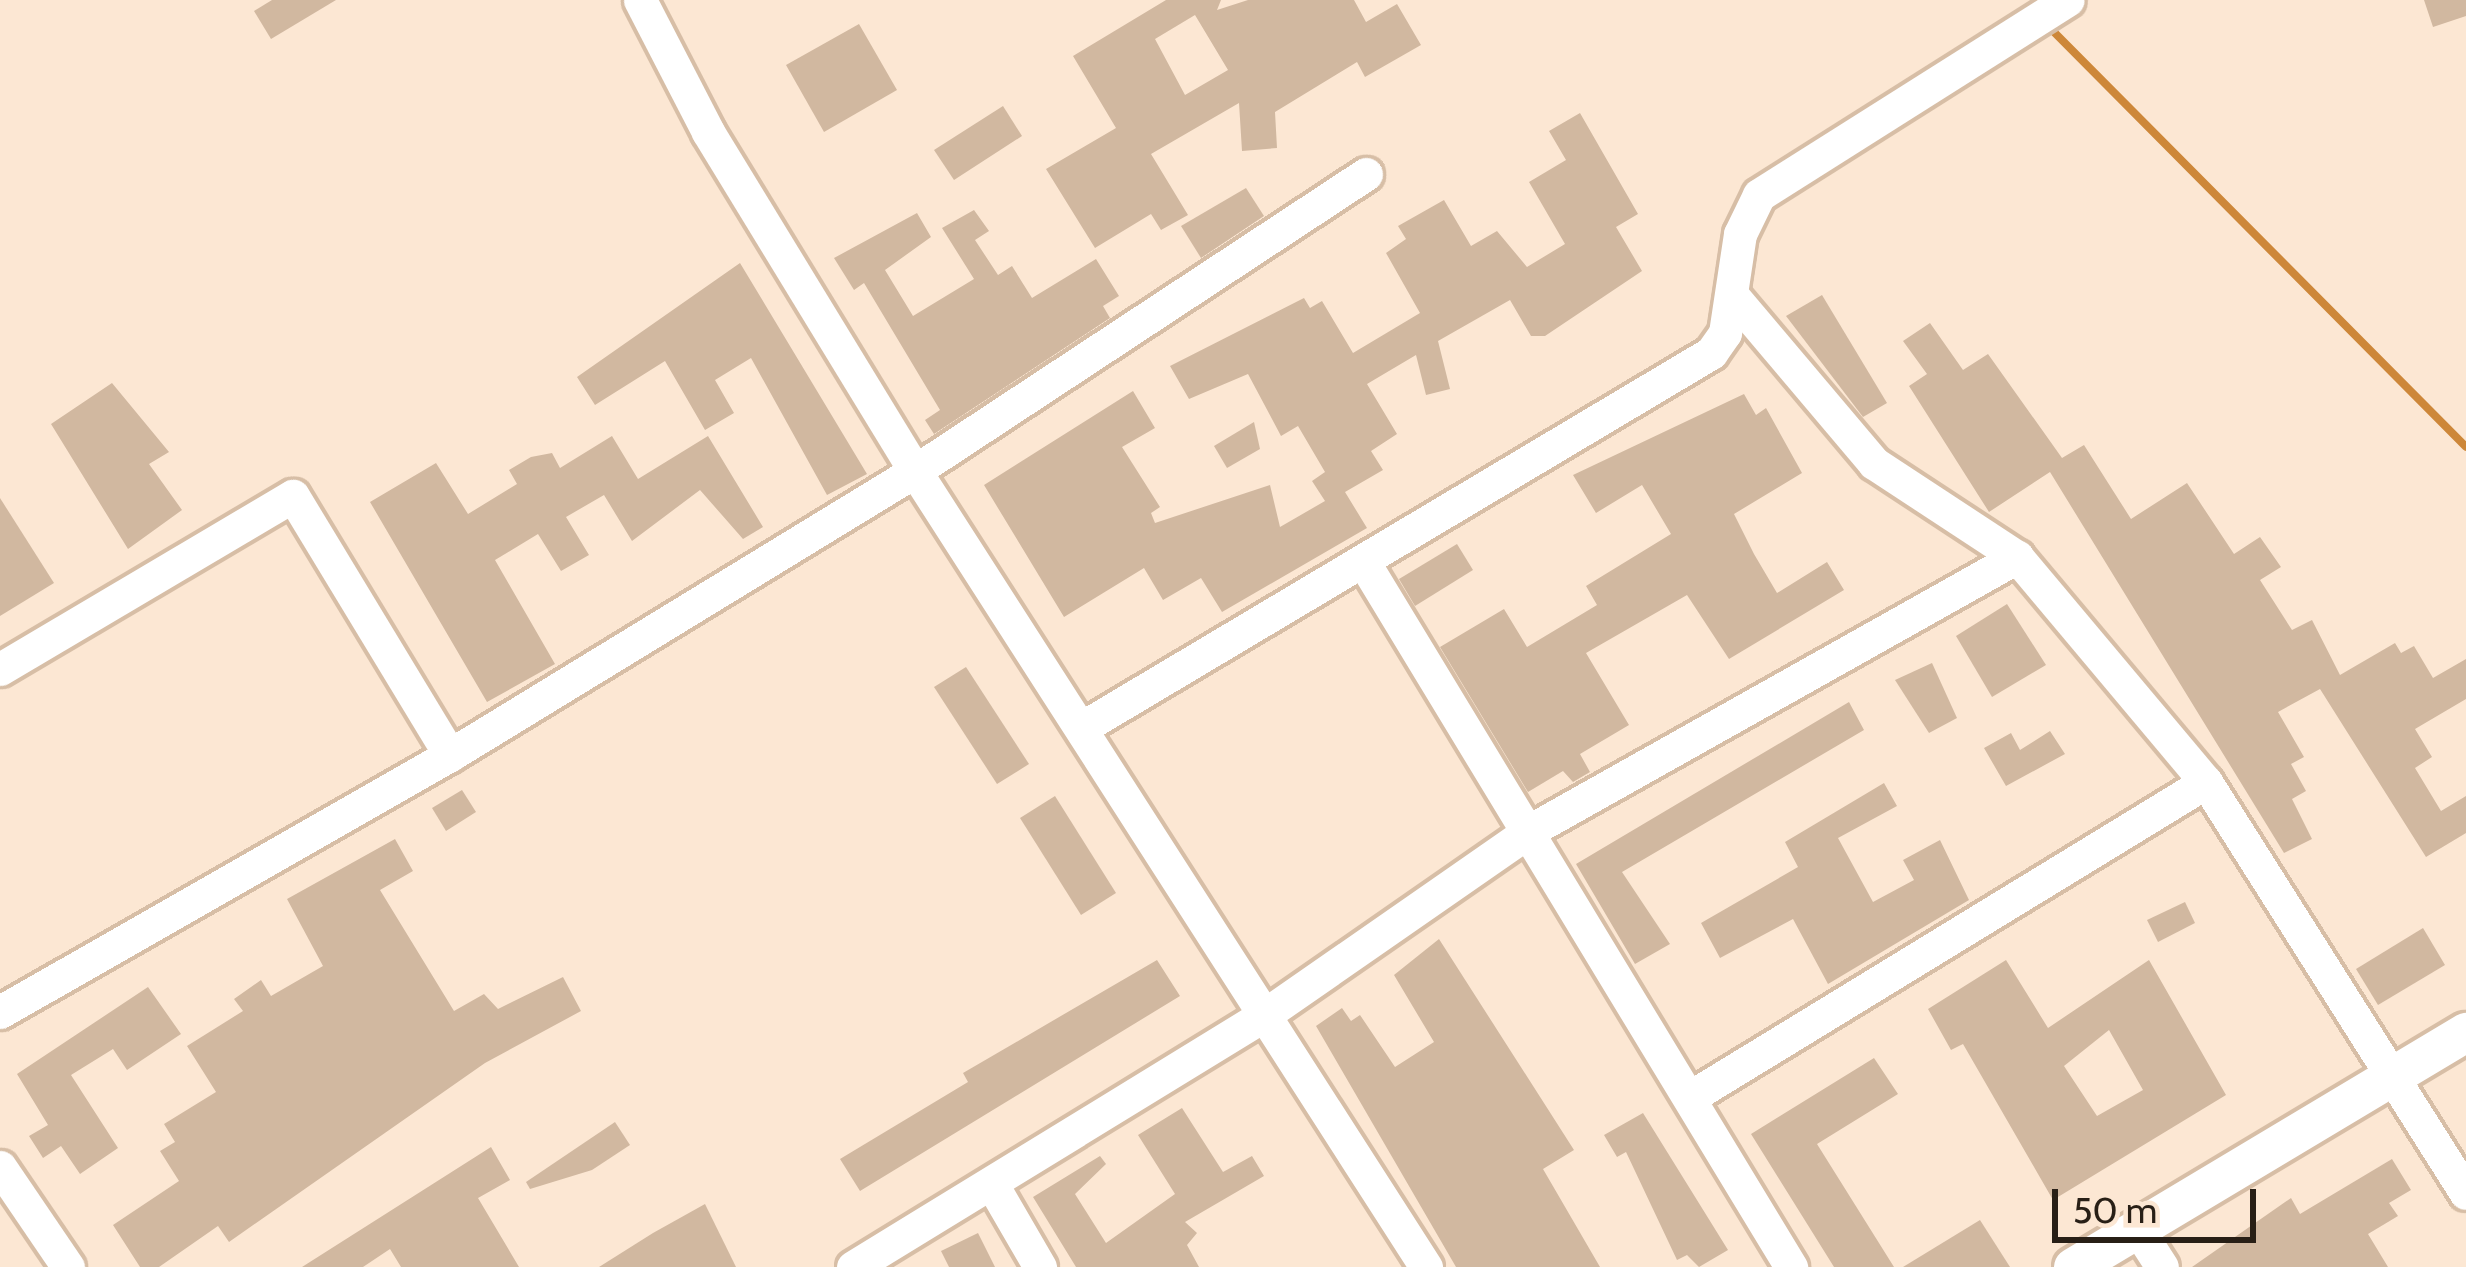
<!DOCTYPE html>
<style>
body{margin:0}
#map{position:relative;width:2466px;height:1267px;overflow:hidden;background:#fce7d3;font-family:Cabin,sans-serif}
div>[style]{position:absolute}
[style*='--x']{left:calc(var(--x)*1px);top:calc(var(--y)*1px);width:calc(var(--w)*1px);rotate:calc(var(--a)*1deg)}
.stream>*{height:8px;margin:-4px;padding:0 4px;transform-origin:4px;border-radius:4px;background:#cd8739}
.building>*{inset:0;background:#d1b8a0}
.roads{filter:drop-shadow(3px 0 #d7bea6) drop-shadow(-3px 0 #d7bea6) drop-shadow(0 3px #d7bea6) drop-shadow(0 -3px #d7bea6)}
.minor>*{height:33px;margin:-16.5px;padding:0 16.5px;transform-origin:16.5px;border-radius:16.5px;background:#fff}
.tertiary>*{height:39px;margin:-19.5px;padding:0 19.5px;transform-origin:19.5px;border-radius:19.5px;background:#fff}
span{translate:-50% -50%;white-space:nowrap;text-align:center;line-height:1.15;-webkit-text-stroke:9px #fce7d3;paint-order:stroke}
.scale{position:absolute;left:2052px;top:1189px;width:204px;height:54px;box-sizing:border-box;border:6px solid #281f16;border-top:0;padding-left:15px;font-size:36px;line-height:42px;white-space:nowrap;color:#281f16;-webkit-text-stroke:9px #fce7d3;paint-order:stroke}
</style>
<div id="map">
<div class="stream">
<div style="--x:2048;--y:26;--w:593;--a:45.2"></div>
</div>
<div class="building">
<div style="clip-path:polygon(272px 0,336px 0,271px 39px,254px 11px)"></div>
<div style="clip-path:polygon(evenodd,1166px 0,1221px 0,1217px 10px,1248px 0,1354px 0,1366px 22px,1397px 4px,1421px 45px,1365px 77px,1357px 62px,1275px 112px,1277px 148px,1242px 151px,1239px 103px,1151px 154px,1188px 215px,1161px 230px,1151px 214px,1095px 248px,1046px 169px,1116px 128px,1073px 56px,1166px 0,1195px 15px,1228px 70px,1185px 95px,1155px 39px,1195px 15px)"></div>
<div style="clip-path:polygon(2424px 0,2466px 0,2466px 16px,2433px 27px)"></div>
<div style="clip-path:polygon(859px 24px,897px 90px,824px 132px,786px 65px)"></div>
<div style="clip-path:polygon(1003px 106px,1022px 136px,954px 180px,934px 150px)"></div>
<div style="clip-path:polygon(1580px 113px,1638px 214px,1616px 227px,1642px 271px,1545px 336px,1531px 336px,1510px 300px,1438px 341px,1450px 389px,1426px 395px,1416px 355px,1367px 384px,1397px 434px,1371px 451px,1383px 470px,1345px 492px,1367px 528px,1222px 612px,1201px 578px,1163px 600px,1144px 568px,1064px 617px,984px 485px,1133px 391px,1155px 428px,1122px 447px,1160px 507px,1151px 513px,1155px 523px,1270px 485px,1280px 527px,1325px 501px,1312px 481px,1325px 472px,1298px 426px,1281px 436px,1248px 374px,1189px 399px,1170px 366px,1304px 298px,1310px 308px,1322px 301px,1353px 353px,1420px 313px,1386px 253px,1406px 239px,1398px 226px,1444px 200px,1471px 246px,1497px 231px,1527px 267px,1565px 244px,1529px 182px,1566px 160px,1549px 131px)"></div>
<div style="clip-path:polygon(1246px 188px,1264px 216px,1201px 258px,1181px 226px)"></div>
<div style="clip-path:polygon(974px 210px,989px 231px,975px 240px,998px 275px,1012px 266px,1032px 298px,1096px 259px,1119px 296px,1103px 306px,1110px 318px,934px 434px,925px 420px,940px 410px,864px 283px,854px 290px,834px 258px,917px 213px,931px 237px,885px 270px,913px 316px,974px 279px,942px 228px)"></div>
<div style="clip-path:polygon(740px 263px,867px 474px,827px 495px,751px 358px,715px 380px,734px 413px,705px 430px,665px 361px,595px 405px,577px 377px)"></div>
<div style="clip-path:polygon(1822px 295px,1887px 403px,1863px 417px,1786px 316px)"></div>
<div style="clip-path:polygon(1930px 323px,1963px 370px,1988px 354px,2062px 458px,2084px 445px,2131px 519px,2187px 483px,2234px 554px,2260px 537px,2281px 567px,2260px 580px,2292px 630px,2312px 620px,2340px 675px,2395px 643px,2401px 653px,2414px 646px,2433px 678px,2466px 659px,2466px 699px,2415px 729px,2432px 757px,2415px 768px,2441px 811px,2466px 796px,2466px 833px,2426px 857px,2320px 689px,2278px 712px,2304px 757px,2291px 764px,2306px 791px,2292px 799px,2312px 839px,2284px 853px,2050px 472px,1989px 512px,1909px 386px,1927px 374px,1903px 341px)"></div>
<div style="clip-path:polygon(112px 383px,169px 452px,149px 464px,182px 510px,128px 549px,51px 424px)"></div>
<div style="clip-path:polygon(1744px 394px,1756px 415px,1766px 408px,1802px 473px,1734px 514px,1754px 554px,1777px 593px,1827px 562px,1844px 590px,1729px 659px,1687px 595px,1586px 653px,1629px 725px,1580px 754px,1590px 772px,1573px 782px,1563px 771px,1528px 792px,1440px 647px,1504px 609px,1527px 647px,1597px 605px,1586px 586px,1671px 534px,1642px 485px,1596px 513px,1573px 475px)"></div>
<div style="clip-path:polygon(1254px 422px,1260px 449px,1227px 468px,1214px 446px)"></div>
<div style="clip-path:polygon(612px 436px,638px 479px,708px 436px,763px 527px,743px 539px,700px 490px,632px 541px,604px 495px,566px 517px,589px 555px,561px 571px,538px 534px,495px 560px,555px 664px,487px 702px,370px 502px,436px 463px,468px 514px,517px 484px,509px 470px,531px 457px,552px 453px,560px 468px)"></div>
<div style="clip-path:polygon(0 498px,54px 583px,0 616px)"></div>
<div style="clip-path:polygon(1457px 544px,1473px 570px,1415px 606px,1399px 579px)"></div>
<div style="clip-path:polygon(2007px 604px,2046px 665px,1992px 697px,1956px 636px)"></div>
<div style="clip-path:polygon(1932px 663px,1957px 718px,1929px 733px,1895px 680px)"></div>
<div style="clip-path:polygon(966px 667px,1029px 764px,997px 784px,934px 687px)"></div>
<div style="clip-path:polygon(1849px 702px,1864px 730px,1622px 872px,1670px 944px,1635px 964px,1576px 864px)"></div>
<div style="clip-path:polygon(2050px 731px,2065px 754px,2006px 786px,1984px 748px,2011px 733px,2020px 750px)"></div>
<div style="clip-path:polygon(1884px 783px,1897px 806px,1838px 838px,1873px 902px,1914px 880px,1903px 860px,1940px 840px,1969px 900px,1828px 984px,1793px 919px,1720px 958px,1701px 923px,1798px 867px,1785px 842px)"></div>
<div style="clip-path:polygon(462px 790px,476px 812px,446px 831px,432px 808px)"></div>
<div style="clip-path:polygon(1055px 796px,1116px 893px,1081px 915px,1020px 818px)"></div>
<div style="clip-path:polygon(395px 839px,413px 871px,380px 890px,454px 1011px,484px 994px,498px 1009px,563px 977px,581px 1011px,485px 1063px,229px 1242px,218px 1226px,159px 1267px,140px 1267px,113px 1225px,179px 1181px,160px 1151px,175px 1142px,164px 1124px,216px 1092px,187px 1046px,243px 1011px,234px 999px,261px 980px,271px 996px,323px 966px,287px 899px)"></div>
<div style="clip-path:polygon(2185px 902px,2195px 923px,2158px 942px,2147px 920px)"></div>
<div style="clip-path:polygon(2423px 928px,2445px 965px,2378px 1005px,2356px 969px)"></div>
<div style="clip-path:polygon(1439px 939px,1574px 1150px,1543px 1169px,1600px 1267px,1456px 1267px,1316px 1026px,1342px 1008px,1351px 1021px,1360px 1015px,1395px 1067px,1434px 1042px,1394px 975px)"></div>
<div style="clip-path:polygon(1157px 960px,1180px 996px,860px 1191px,840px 1159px,968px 1082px,963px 1073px)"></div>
<div style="clip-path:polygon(evenodd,2006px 960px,2048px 1028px,2149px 960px,2226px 1095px,2053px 1200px,1963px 1044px,1951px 1050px,1928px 1009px,2006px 960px,2109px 1030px,2143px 1090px,2097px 1116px,2064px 1066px,2109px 1030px)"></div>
<div style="clip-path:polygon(148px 987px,181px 1034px,127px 1070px,113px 1049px,71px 1075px,118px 1148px,80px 1174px,61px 1146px,43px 1158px,29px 1136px,48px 1125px,17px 1074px)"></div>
<div style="clip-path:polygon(1874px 1058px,1898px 1094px,1817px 1144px,1894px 1267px,1834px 1267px,1751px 1134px)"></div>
<div style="clip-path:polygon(1182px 1108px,1223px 1172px,1252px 1156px,1264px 1176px,1185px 1222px,1197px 1233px,1187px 1245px,1199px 1267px,1076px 1267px,1033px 1197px,1100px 1156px,1106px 1164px,1075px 1194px,1106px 1243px,1175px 1194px,1138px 1135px)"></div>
<div style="clip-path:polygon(1643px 1113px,1728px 1250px,1699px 1267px,1687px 1255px,1677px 1260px,1626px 1152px,1617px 1157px,1604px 1135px)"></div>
<div style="clip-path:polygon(615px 1122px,630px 1145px,592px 1170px,530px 1189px,526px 1182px)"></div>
<div style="clip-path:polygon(491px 1147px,510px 1180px,478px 1198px,519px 1267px,401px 1267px,390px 1249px,363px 1267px,302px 1267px)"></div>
<div style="clip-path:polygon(2392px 1159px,2411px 1190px,2389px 1203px,2398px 1216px,2368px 1234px,2388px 1267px,2192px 1267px,2291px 1198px,2300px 1214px)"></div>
<div style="clip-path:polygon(705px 1204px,736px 1267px,599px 1267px,653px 1233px)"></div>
<div style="clip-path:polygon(1980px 1220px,2010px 1267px,1903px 1267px)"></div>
<div style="clip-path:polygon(978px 1233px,995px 1267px,949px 1267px,941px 1251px)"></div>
</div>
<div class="roads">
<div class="minor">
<div style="--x:640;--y:0;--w:148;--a:62.7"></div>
<div style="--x:708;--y:132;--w:397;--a:58.6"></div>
<div style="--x:915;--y:471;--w:946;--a:57.3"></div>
<div style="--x:1732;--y:295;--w:220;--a:49.8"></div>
<div style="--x:1874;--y:463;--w:171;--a:33.3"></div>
<div style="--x:2017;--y:557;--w:294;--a:50"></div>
<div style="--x:2206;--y:782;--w:486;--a:57.7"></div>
<div style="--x:1363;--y:561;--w:826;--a:58.77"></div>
<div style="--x:0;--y:669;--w:340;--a:-30.6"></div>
<div style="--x:293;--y:496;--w:303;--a:58.8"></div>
<div style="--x:1083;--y:727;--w:731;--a:-30.78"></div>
<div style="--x:1711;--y:353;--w:24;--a:-55"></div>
<div style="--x:1725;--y:333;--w:100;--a:-81.4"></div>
<div style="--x:1740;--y:234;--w:43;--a:-64"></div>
<div style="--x:1759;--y:195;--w:365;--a:-32.3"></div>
<div style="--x:0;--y:1012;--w:518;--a:-29.73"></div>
<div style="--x:450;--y:755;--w:545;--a:-31.41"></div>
<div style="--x:915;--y:471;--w:540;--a:-33.37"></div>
<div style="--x:1692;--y:1096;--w:602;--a:-31.42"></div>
<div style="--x:0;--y:1167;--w:121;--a:55.8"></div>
<div style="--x:993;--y:1186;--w:94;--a:59.9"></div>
<div style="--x:2137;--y:1228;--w:46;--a:57.3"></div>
<div style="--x:853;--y:1267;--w:481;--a:-31.5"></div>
<div style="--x:1263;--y:1016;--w:324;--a:-34.8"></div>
<div style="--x:1529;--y:831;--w:560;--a:-29.31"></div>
</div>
<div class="tertiary">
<div style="--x:2073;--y:1267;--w:458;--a:-30.9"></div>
</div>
</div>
<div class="scale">50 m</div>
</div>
